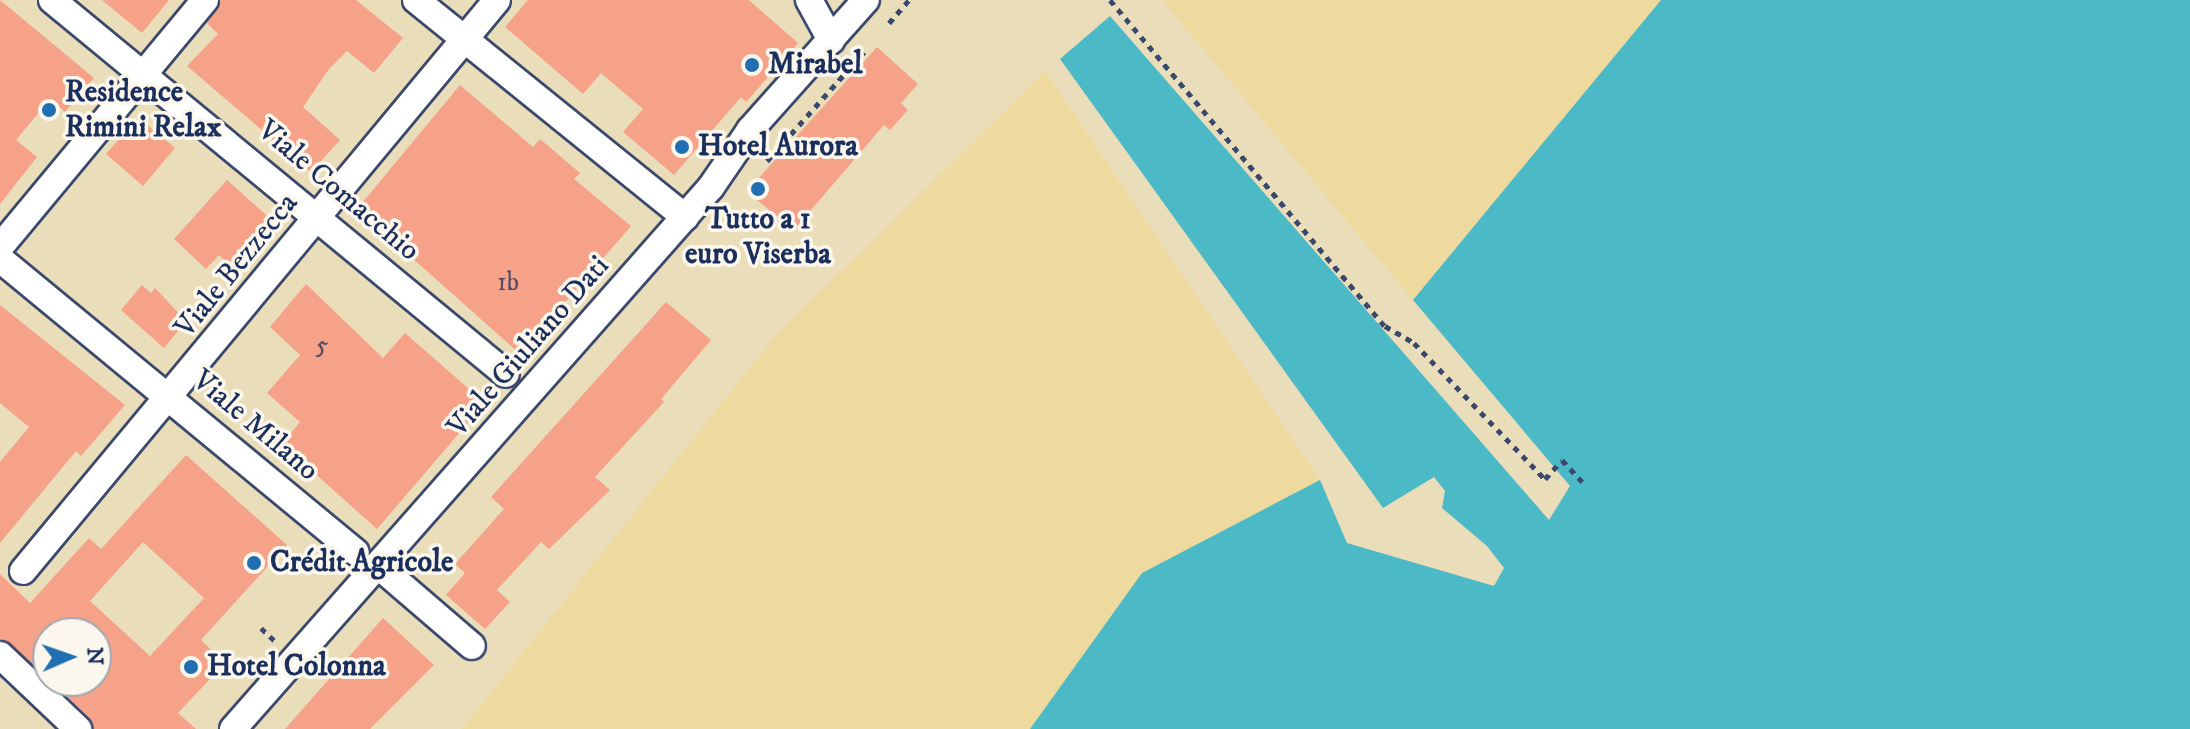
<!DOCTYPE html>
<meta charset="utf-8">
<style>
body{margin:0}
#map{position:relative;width:2190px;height:729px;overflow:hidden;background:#eaddba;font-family:"IM FELL DW Pica",serif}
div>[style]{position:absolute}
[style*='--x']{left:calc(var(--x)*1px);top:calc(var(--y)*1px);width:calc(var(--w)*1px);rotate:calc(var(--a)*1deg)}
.sand>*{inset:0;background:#eeda9e}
.water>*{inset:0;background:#4cb9c7}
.building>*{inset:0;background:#f5a288}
.path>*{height:5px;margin-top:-2.5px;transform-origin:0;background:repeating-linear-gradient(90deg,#3a496c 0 6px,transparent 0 12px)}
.roads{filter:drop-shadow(2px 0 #3a496c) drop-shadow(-2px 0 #3a496c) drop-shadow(0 2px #3a496c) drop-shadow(0 -2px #3a496c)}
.minor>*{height:26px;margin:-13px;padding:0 13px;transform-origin:13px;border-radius:13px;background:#fff}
.dots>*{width:22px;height:22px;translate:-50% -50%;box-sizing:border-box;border:4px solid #fbf7ec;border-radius:50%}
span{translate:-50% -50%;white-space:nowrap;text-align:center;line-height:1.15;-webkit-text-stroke:7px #fbf7ec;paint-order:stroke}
.number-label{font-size:26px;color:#524c68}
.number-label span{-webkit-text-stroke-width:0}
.poi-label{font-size:30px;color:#1b2f5e;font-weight:700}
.left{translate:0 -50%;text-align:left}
.street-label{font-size:30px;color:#1b2f5e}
.north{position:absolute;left:32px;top:617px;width:80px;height:80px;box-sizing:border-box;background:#fbf7ec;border:2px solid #a1a7b3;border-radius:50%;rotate:88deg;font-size:22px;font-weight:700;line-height:32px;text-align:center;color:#1b2f5e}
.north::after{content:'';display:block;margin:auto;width:28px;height:36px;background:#1f6fb2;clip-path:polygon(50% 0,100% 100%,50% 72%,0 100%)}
</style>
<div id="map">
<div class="sand">
<div style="clip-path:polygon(1162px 0,1661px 0,1413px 300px)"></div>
<div style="clip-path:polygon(1045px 71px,1320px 480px,1142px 573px,1030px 729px,462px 729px,774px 338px)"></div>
</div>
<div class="water">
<div style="clip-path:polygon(1661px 0,2190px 0,2190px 729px,1030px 729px,1142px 573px,1320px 480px,1347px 543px,1494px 586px,1504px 568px,1487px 546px,1442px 508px,1445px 491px,1434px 477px,1383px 508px,1060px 59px,1110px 16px,1549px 520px,1570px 486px,1413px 300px)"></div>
</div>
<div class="building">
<div style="clip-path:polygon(0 0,94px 78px,65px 112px,50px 99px,16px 140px,37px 157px,0 204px)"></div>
<div style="clip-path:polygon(102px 0,169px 0,142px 33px)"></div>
<div style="clip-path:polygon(221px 0,356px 0,403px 38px,374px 73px,347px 51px,329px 69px,303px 107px,340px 140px,311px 172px,187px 66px,218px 34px,207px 23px)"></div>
<div style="clip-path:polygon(528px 0,749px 0,798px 43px,746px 102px,741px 97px,674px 175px,623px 132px,643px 109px,601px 73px,583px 94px,505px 27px)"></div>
<div style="clip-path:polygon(877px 47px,918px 84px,901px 103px,908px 110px,890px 130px,884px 125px,793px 231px,747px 191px)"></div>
<div style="clip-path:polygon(460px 85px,533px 147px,540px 139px,580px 173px,574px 179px,631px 226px,520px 354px,357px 209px)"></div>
<div style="clip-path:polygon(138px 117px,175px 148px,143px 186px,106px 154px)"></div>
<div style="clip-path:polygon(227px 180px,277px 225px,235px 270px,219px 255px,206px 269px,174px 239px)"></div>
<div style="clip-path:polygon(306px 284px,383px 358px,405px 333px,485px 403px,377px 529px,282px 444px,300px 422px,267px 393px,300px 355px,270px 327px)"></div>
<div style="clip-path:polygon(142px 285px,151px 293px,155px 288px,186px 321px,164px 348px,121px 310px)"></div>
<div style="clip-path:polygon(666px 302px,711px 340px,661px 399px,664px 402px,595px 477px,610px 490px,549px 549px,541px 542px,497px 590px,510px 602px,485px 629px,446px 595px,465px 573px,455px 564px,504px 509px,491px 497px)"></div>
<div style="clip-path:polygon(0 305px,125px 405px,81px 456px,76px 451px,0 543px,0 462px,29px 427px,0 403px)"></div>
<div style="clip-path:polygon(evenodd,186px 455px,287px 545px,201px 640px,225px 663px,178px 713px,196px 729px,94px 729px,89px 717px,51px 681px,96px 681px,96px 633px,48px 633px,48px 678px,0 639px,0 574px,30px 603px,89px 538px,101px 549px,186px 455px,143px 542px,204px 598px,150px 656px,90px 601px,143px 542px)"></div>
<div style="clip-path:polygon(383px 618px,434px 665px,370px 729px,285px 729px)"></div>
</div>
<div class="path">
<div style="--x:1110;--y:0;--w:426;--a:49.9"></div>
<div style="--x:1385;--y:326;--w:34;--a:30"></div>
<div style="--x:1414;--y:343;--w:189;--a:46.1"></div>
<div style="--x:1545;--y:479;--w:25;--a:-48"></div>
<div style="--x:1562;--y:460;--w:34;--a:47"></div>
<div style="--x:889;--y:23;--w:30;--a:-49"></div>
<div style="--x:767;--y:161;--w:146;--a:-48.3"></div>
<div style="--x:261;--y:628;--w:19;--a:43"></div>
</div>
<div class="roads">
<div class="minor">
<div style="--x:52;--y:0;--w:588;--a:39.48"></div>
<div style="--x:416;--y:0;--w:346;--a:38.9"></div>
<div style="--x:809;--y:0;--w:46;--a:61.2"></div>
<div style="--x:0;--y:247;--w:321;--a:-50.3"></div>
<div style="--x:0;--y:259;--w:461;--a:39.5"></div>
<div style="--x:380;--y:567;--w:121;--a:40.7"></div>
<div style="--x:23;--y:571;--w:742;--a:-50.3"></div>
<div style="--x:0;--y:655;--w:108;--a:43.5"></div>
<div style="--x:233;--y:729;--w:723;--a:-48.59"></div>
<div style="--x:711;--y:187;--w:69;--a:-55.6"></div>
<div style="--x:750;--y:130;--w:174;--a:-48.3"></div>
</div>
</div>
<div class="dots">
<div style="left:752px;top:65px;background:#1f6fb2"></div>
<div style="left:49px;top:110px;background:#1f6fb2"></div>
<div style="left:682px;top:147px;background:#1f6fb2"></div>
<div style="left:758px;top:189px;background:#1f6fb2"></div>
<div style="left:254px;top:563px;background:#1f6fb2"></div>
<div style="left:191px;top:667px;background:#1f6fb2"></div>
</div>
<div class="number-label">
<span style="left:508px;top:283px">1b</span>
<span style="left:322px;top:346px">5</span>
</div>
<div class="poi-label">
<span class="left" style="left:768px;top:65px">Mirabel</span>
<span class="left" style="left:65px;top:110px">Residence<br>Rimini Relax</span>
<span class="left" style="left:698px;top:147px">Hotel Aurora</span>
<span style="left:758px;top:237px">Tutto a 1<br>euro Viserba</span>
<span class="left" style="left:270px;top:563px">Crédit Agricole</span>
<span class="left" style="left:207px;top:667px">Hotel Colonna</span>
</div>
<div class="street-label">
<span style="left:338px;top:191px;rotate:40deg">Viale Comacchio</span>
<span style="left:237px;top:266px;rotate:-51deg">Viale Bezzecca</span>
<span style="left:529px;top:347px;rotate:-49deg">Viale Giuliano Dati</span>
<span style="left:255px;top:426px;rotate:40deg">Viale Milano</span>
</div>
<div class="north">N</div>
</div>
